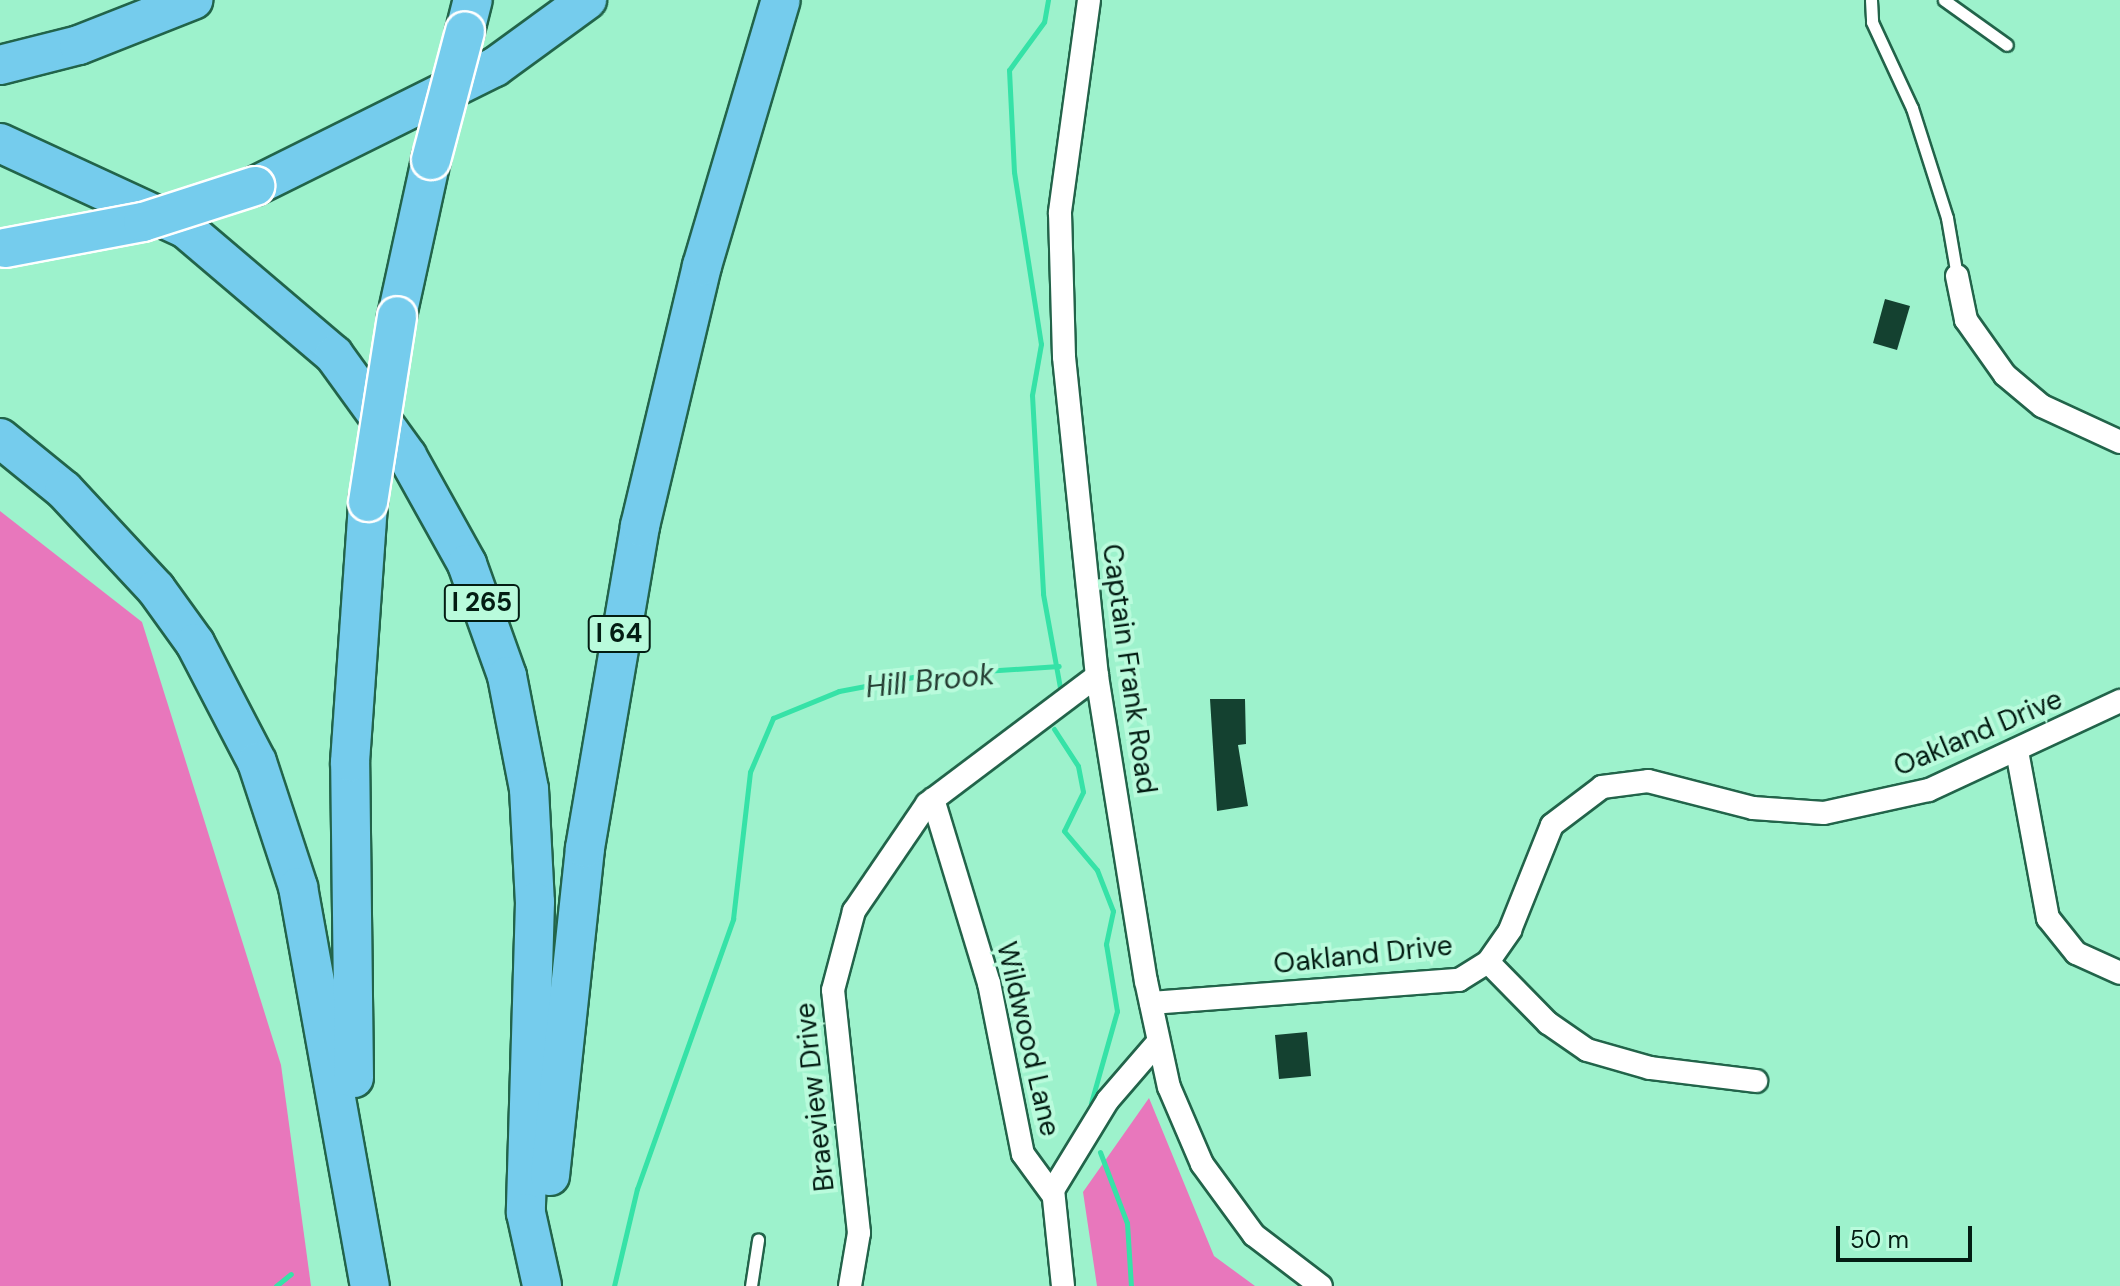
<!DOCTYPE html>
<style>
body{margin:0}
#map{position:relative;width:2120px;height:1286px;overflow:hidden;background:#9df2cc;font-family:"DM Sans",sans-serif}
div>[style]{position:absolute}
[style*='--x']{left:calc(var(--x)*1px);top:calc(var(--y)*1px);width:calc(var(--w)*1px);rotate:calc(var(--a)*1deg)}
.forest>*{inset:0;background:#e877bc}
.stream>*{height:5px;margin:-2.5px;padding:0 2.5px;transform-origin:2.5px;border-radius:2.5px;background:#36e2a7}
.building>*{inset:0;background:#144130}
.roads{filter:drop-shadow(2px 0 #22644a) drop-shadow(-2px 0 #22644a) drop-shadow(0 2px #22644a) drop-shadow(0 -2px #22644a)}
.service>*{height:11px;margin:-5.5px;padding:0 5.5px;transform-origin:5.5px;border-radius:5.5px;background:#fff}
.minor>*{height:22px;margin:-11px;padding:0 11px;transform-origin:11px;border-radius:11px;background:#fff}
.motorway>*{height:38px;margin:-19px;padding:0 19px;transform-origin:19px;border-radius:19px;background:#75cced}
.bridges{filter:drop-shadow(2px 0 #fff) drop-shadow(-2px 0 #fff) drop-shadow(0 2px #fff) drop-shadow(0 -2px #fff)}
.motorway-bridge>*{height:38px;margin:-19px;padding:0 19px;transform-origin:19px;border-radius:19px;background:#75cced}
span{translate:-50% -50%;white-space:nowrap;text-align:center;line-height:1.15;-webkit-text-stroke:8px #b9fbdc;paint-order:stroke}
.shield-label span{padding:2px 6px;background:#b9fbdc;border:2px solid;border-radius:6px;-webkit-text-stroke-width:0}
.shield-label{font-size:26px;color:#031d13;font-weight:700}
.street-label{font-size:28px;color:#031d13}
.water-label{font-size:30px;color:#253e33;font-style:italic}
.scale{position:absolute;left:1836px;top:1226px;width:136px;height:36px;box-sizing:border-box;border:4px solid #031d13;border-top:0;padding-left:10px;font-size:24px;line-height:28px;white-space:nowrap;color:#031d13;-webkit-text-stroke:6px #b9fbdc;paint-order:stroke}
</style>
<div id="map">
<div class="forest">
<div style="clip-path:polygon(0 511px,142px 622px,281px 1065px,311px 1286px,0 1286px)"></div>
<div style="clip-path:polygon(1149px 1098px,1214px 1256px,1255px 1286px,1097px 1286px,1083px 1192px)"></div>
</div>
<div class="stream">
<div style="--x:1048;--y:0;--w:22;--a:100"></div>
<div style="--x:1044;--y:22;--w:59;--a:126.1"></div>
<div style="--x:1009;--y:70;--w:102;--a:87.2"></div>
<div style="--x:1014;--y:172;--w:174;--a:81.1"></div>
<div style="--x:1041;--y:344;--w:52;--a:100"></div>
<div style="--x:1032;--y:395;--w:199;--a:86.8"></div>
<div style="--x:1043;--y:594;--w:101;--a:79.7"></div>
<div style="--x:1054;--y:729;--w:44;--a:57"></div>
<div style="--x:1078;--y:766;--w:26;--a:79"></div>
<div style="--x:1083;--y:792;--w:43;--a:116"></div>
<div style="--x:1064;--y:831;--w:51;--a:49.8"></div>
<div style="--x:1097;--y:870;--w:44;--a:68.7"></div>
<div style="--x:1113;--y:911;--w:34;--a:102"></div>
<div style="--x:1106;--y:944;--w:68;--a:80.7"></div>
<div style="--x:1117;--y:1011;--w:96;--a:105.8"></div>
<div style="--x:1100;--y:1152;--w:76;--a:69.2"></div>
<div style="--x:1127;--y:1223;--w:63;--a:86.4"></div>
<div style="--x:276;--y:1286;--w:19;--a:-39"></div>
<div style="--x:614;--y:1286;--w:100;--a:-76.7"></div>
<div style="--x:637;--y:1189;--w:287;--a:-70.4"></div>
<div style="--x:733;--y:919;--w:148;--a:-83.4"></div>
<div style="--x:750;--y:772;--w:59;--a:-66.9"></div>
<div style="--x:773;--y:718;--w:71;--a:-22.2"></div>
<div style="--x:839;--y:691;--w:86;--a:-10.7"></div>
<div style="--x:924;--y:675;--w:135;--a:-3.8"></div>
</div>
<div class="building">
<div style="clip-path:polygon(1885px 299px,1910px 306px,1897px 350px,1873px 343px)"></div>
<div style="clip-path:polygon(1210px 699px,1245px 699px,1246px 744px,1238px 745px,1248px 806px,1217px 811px)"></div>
<div style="clip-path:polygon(1307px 1032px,1311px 1076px,1279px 1079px,1275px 1035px)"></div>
</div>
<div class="roads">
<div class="service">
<div style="--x:1871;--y:0;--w:22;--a:87"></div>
<div style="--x:1872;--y:22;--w:95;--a:65.1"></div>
<div style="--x:1912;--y:108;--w:115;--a:72.3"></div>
<div style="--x:1947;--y:218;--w:59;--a:80.2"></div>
<div style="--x:1944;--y:0;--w:77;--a:35.5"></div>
<div style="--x:751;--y:1286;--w:47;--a:-81.3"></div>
</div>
<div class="minor">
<div style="--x:1089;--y:0;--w:215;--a:97.8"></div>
<div style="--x:1060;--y:213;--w:144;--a:88.4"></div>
<div style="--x:1064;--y:357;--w:321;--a:84.1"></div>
<div style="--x:1097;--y:676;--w:309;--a:80.9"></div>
<div style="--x:1146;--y:981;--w:108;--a:77.8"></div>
<div style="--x:1169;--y:1087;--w:84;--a:66.8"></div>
<div style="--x:1202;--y:1164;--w:88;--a:53.8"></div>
<div style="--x:1254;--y:1235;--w:84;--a:37.3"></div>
<div style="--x:1957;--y:276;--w:45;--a:78.4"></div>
<div style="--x:1966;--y:320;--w:67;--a:54.7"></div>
<div style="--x:2005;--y:375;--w:48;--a:40"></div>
<div style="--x:2042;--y:406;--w:86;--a:24.8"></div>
<div style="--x:2017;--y:751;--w:170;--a:79.5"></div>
<div style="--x:2048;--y:918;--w:45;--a:51.3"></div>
<div style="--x:2076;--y:953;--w:48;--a:24.4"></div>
<div style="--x:933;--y:799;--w:192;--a:73.1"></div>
<div style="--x:989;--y:983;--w:174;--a:78.8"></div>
<div style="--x:1023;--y:1154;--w:51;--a:53.8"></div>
<div style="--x:1488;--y:962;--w:86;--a:45.5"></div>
<div style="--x:1548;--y:1023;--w:47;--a:34.7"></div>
<div style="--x:1587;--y:1050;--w:66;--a:15.9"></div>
<div style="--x:1650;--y:1068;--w:107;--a:7"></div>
<div style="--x:1151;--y:1003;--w:309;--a:-4.3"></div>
<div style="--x:1459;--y:980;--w:34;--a:-32"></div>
<div style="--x:1488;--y:962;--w:39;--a:-55"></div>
<div style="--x:1510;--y:930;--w:113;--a:-68.2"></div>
<div style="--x:1552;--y:825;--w:63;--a:-37.2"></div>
<div style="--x:1602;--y:787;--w:46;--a:-7.4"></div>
<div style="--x:1648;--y:781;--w:108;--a:14.4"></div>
<div style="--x:1753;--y:808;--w:71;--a:4"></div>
<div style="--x:1824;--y:813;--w:107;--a:-12.4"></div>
<div style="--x:1929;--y:790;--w:211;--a:-25"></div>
<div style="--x:850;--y:1286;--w:54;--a:-80.4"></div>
<div style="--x:859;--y:1233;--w:244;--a:-96.1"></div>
<div style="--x:833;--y:990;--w:82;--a:-75.1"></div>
<div style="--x:854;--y:911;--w:130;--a:-55.7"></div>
<div style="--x:927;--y:804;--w:213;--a:-37"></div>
<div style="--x:1063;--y:1286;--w:97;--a:-95.9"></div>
<div style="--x:1053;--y:1190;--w:105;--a:-58.6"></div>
<div style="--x:1108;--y:1100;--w:77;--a:-49.2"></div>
</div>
<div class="motorway">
<div style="--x:465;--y:31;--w:32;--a:-76"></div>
<div style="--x:0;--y:65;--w:81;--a:-14.2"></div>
<div style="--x:79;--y:45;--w:123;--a:-21.5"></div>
<div style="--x:0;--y:143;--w:205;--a:24.8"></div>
<div style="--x:186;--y:229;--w:194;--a:40.4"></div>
<div style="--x:334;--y:355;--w:125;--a:54.1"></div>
<div style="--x:407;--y:456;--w:124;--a:60.9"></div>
<div style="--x:467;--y:564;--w:119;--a:70.3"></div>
<div style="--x:507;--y:676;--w:115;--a:79"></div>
<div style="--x:529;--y:789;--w:113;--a:87"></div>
<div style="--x:535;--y:902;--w:311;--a:91.7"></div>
<div style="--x:526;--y:1213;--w:74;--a:77.5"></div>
<div style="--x:255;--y:186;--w:268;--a:-26.4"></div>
<div style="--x:495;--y:67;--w:114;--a:-36.1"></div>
<div style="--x:397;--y:316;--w:160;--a:-77.7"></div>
<div style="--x:0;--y:438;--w:82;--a:39.1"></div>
<div style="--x:64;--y:490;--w:135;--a:47.1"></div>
<div style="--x:156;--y:589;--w:67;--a:54.2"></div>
<div style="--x:195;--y:643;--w:134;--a:62.5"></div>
<div style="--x:257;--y:762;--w:132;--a:71.8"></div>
<div style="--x:298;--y:887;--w:405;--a:79.8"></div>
<div style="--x:354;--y:1078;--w:316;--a:-90.7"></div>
<div style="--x:350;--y:762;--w:261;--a:-86"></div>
<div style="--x:550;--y:1176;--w:330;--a:-83.9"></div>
<div style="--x:585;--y:848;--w:327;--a:-80.3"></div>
<div style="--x:640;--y:526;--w:267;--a:-76.6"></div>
<div style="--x:702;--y:266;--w:277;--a:-73.5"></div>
</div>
</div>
<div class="bridges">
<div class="motorway-bridge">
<div style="--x:431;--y:160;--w:133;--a:-75.2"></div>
<div style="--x:5;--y:248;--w:140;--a:-10.7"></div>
<div style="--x:143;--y:222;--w:118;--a:-17.8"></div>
<div style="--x:368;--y:502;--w:188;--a:-81.1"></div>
</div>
</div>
<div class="shield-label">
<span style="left:482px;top:603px">I 265</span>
<span style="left:619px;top:634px">I 64</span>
</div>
<div class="street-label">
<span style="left:1129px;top:669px;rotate:82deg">Captain Frank Road</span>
<span style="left:1978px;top:733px;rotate:-23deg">Oakland Drive</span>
<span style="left:1363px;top:955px;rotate:-6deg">Oakland Drive</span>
<span style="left:1028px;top:1039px;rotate:77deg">Wildwood Lane</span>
<span style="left:815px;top:1097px;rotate:-96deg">Braeview Drive</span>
</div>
<div class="water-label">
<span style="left:930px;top:681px;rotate:-6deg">Hill Brook</span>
</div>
<div class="scale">50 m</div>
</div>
